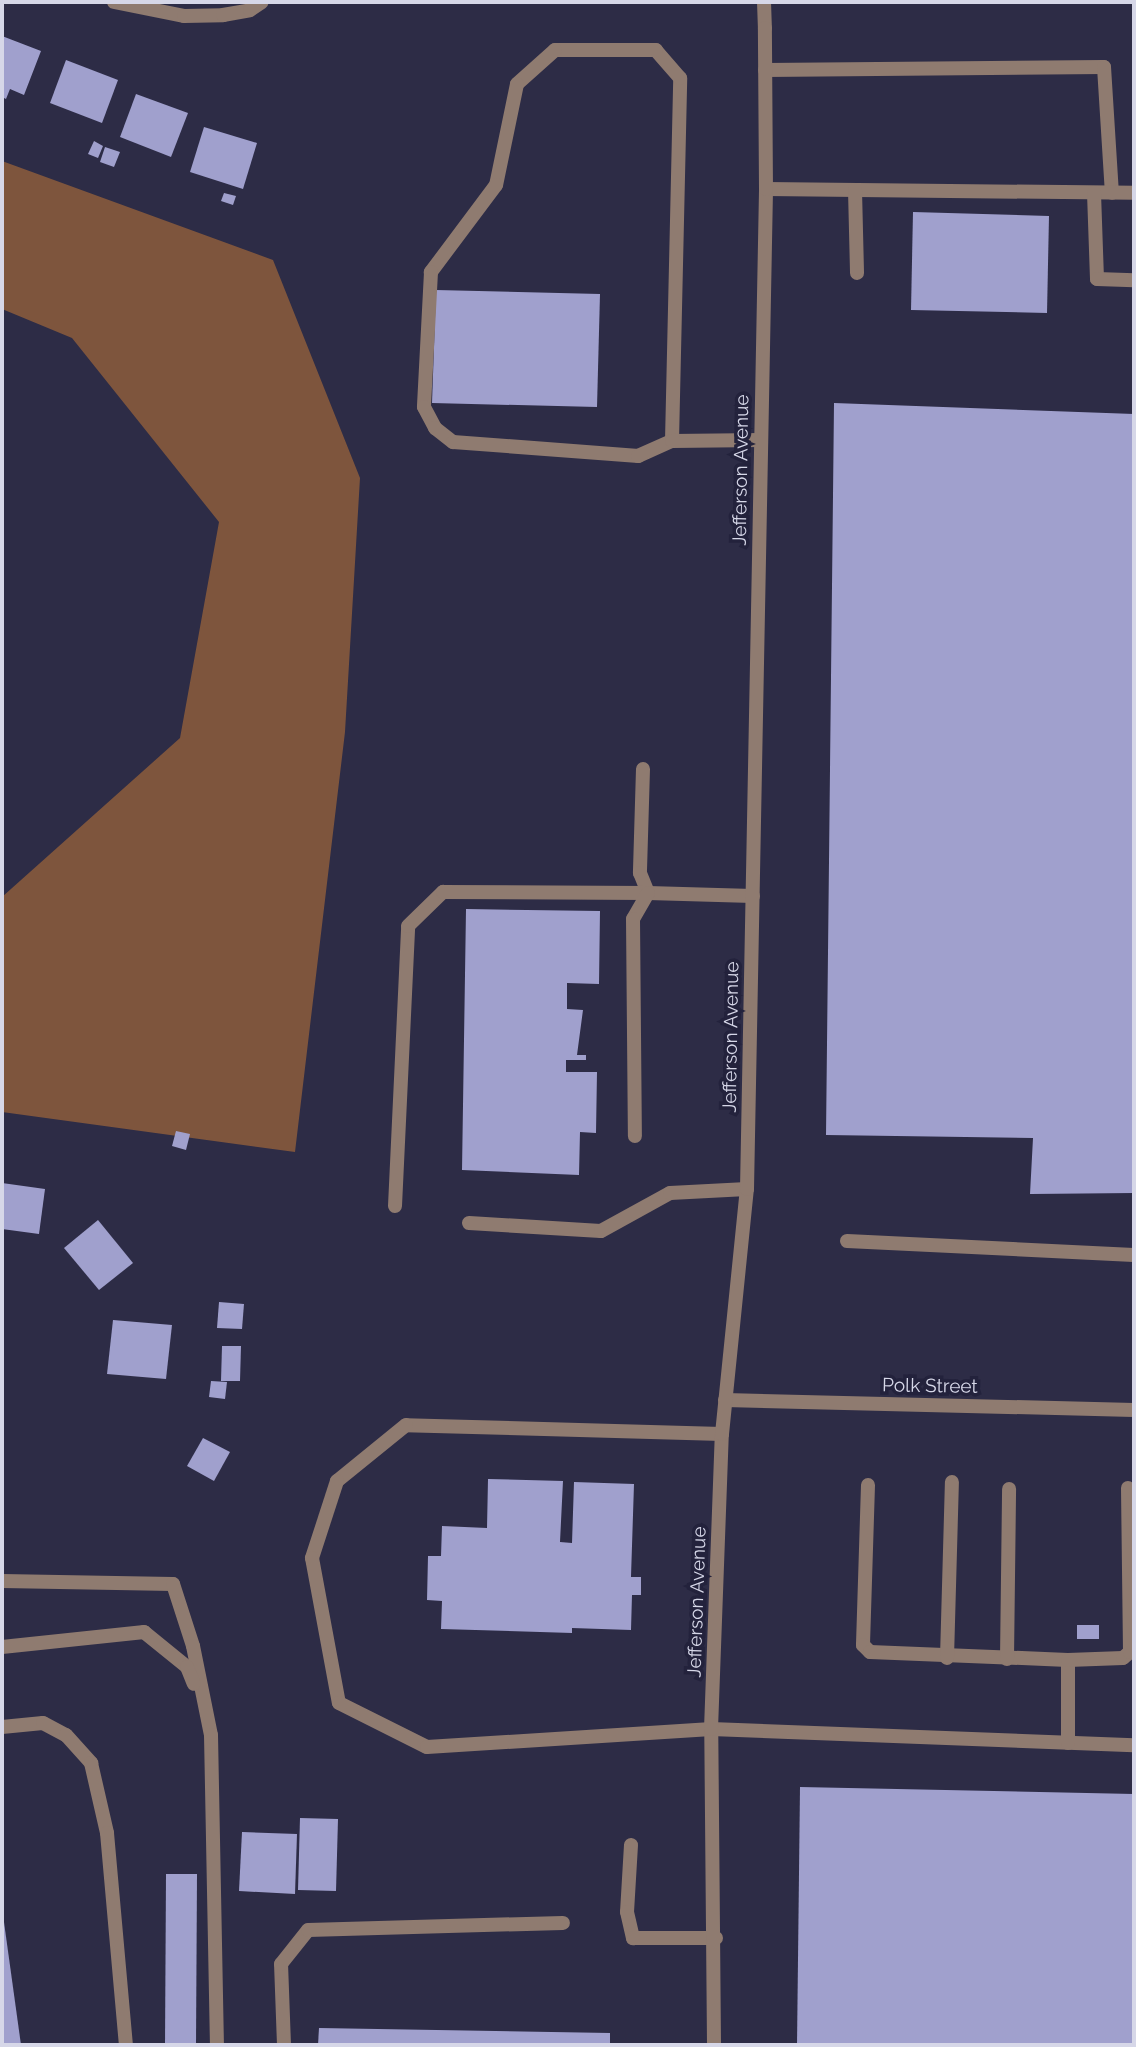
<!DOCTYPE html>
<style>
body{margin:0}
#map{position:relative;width:1136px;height:2047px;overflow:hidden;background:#2d2c46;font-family:Raleway,sans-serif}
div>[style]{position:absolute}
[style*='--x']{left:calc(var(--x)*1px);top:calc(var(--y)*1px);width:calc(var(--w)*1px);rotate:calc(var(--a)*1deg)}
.forest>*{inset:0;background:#7e553d}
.building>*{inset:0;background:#a0a0cd}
.service>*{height:14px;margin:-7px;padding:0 7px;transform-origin:7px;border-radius:7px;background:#8f7b70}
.minor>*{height:14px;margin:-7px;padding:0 7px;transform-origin:7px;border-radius:7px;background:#8f7b70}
span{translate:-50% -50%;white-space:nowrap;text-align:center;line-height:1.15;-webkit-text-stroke:7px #23223c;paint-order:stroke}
.street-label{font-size:19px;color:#d6d7e8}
.frame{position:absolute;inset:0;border:4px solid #d6d7e8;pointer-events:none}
</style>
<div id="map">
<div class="forest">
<div style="clip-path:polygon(2px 161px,273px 260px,360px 478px,345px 732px,295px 1152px,2px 1112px,2px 897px,180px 738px,219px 522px,72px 338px,2px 309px)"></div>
</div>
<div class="building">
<div style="clip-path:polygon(2px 36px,41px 51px,24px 95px,10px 89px,6px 99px,2px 97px)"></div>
<div style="clip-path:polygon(66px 60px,118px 80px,102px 123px,50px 103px)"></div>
<div style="clip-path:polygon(136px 94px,188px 113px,171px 157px,120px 137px)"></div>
<div style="clip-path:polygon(204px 127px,257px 143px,243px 189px,190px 172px)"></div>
<div style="clip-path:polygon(94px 141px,103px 146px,98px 158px,88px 154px)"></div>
<div style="clip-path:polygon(105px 147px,120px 152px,114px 167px,100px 162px)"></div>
<div style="clip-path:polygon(224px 193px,236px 196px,233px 205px,221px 201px)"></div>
<div style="clip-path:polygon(913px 212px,1049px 216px,1047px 313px,911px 310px)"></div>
<div style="clip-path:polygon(436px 290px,600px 294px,597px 407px,432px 403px)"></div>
<div style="clip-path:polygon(834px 403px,1134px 414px,1134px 1193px,1030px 1194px,1033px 1138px,826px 1135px)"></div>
<div style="clip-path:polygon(466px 909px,600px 911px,599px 984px,567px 983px,567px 1009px,583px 1010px,577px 1055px,586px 1055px,586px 1060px,566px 1060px,566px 1072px,597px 1072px,596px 1133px,580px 1132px,579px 1175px,462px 1170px)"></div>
<div style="clip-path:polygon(176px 1131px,190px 1134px,186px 1150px,172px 1146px)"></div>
<div style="clip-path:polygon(2px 1183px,45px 1189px,39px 1234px,2px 1229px)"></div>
<div style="clip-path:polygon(98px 1220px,133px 1263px,99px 1290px,64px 1248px)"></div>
<div style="clip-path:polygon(219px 1302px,244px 1304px,242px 1329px,217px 1328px)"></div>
<div style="clip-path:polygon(113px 1320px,172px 1325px,166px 1379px,107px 1374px)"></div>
<div style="clip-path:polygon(222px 1346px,241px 1346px,240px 1381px,221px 1381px)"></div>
<div style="clip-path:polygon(211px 1381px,227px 1382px,225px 1399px,209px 1397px)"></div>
<div style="clip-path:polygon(203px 1438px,230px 1452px,214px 1481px,187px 1466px)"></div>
<div style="clip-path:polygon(488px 1479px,563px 1481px,560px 1542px,572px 1543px,574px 1482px,634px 1484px,631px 1577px,641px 1577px,641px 1595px,632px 1595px,631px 1630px,572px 1628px,572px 1633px,441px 1629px,442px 1601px,427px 1600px,428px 1556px,441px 1556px,442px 1526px,487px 1528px)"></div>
<div style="clip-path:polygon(1077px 1625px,1099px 1625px,1099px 1639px,1077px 1639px)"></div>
<div style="clip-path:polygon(800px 1787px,1134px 1794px,1134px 2045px,797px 2045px)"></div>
<div style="clip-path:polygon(300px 1818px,338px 1819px,336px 1891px,298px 1890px)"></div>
<div style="clip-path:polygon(242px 1832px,297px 1834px,295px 1894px,239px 1891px)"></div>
<div style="clip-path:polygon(166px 1874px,197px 1874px,196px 2045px,165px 2045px)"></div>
<div style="clip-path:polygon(2px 1915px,3px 1915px,21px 2045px,2px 2045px)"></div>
<div style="clip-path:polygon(319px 2028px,610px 2033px,610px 2045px,318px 2045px)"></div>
</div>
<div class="service">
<div style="--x:764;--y:2;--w:26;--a:88"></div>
<div style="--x:765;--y:70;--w:339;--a:-0.5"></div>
<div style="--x:1104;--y:67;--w:126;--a:86.4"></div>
<div style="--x:766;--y:189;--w:368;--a:0.6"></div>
<div style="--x:855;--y:190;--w:83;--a:88.6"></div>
<div style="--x:1094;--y:193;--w:86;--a:88"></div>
<div style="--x:1097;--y:279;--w:37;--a:2"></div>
<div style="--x:672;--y:441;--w:363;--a:-88.7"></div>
<div style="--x:680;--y:78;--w:37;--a:-131"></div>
<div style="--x:656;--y:50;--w:101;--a:180"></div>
<div style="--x:555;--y:50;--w:51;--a:138.2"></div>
<div style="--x:517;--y:84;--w:103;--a:101.7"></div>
<div style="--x:496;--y:185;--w:109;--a:126.8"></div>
<div style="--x:431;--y:272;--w:135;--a:93"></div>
<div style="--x:424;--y:407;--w:24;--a:62"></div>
<div style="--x:435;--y:428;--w:23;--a:38"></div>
<div style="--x:453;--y:442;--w:186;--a:4.3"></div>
<div style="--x:638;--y:456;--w:37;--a:-24"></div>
<div style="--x:672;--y:441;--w:89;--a:-0.6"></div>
<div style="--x:643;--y:769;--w:104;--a:91.7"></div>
<div style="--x:640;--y:873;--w:22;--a:68"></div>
<div style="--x:648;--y:893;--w:105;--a:1.6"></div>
<div style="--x:395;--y:1206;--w:280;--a:-87.3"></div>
<div style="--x:408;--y:926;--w:49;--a:-44.2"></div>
<div style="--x:443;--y:892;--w:205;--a:0.3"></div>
<div style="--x:648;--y:893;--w:30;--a:120"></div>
<div style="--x:633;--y:919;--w:217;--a:89.5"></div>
<div style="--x:469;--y:1223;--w:132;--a:3.5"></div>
<div style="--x:601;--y:1231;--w:79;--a:-28.8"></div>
<div style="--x:670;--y:1193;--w:77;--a:-3"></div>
<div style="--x:847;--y:1241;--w:287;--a:2.8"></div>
<div style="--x:722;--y:1434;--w:316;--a:-178.4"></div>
<div style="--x:406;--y:1425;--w:89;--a:140.9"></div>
<div style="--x:337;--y:1481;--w:81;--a:108"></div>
<div style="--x:312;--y:1558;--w:147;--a:79.5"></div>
<div style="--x:339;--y:1703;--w:98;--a:26.6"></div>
<div style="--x:427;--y:1747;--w:285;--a:-3.6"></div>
<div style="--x:711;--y:1729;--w:423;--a:2.2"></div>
<div style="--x:868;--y:1485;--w:160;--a:91.8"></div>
<div style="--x:863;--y:1645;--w:10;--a:45"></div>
<div style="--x:870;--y:1652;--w:198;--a:2.3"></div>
<div style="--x:2;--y:1581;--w:171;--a:1"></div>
<div style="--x:173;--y:1584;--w:65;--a:72.1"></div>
<div style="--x:193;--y:1646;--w:91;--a:78.6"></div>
<div style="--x:211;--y:1735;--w:310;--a:88.9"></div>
<div style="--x:2;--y:1647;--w:143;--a:-6"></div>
<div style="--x:144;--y:1632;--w:55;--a:39.1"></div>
<div style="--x:187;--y:1667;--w:18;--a:68"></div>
<div style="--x:947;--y:1658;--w:176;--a:-88.4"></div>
<div style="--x:1007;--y:1659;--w:170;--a:-89.3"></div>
<div style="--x:2;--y:1727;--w:41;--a:-5.6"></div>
<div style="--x:43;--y:1723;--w:26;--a:28"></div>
<div style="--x:66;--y:1735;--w:38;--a:48"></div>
<div style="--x:91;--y:1763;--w:72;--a:77.1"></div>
<div style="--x:107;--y:1833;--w:213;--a:84.9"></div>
<div style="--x:1068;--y:1743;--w:83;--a:-90"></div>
<div style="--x:1068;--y:1660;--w:55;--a:-2.1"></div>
<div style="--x:1123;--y:1658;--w:9;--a:-41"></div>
<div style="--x:1130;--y:1652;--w:164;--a:-90.7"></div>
<div style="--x:631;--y:1845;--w:67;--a:93.4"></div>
<div style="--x:627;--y:1912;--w:27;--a:77"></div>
<div style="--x:633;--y:1938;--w:83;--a:0"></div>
<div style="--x:284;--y:2045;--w:81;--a:-92.1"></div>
<div style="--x:281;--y:1964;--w:43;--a:-51.5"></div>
<div style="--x:308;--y:1930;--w:255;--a:-1.6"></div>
</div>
<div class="minor">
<div style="--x:114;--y:2;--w:71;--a:11.3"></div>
<div style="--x:184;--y:16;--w:39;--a:-1"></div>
<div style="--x:223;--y:15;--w:27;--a:-10"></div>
<div style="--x:250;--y:10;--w:14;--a:-34"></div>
<div style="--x:725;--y:1400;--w:409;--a:1.4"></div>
<div style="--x:714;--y:2045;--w:316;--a:-90.5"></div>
<div style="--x:711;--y:1729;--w:295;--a:-87.9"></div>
<div style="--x:722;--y:1434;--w:246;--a:-84.2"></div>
<div style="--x:747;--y:1189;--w:1000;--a:-88.91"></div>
<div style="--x:766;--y:189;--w:161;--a:-90.4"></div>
</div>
<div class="street-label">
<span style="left:741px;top:470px;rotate:-89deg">Jefferson Avenue</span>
<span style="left:731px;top:1037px;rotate:-89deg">Jefferson Avenue</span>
<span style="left:930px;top:1386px;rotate:1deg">Polk Street</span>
<span style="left:697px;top:1602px;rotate:-88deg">Jefferson Avenue</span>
</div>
<div class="frame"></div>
</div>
